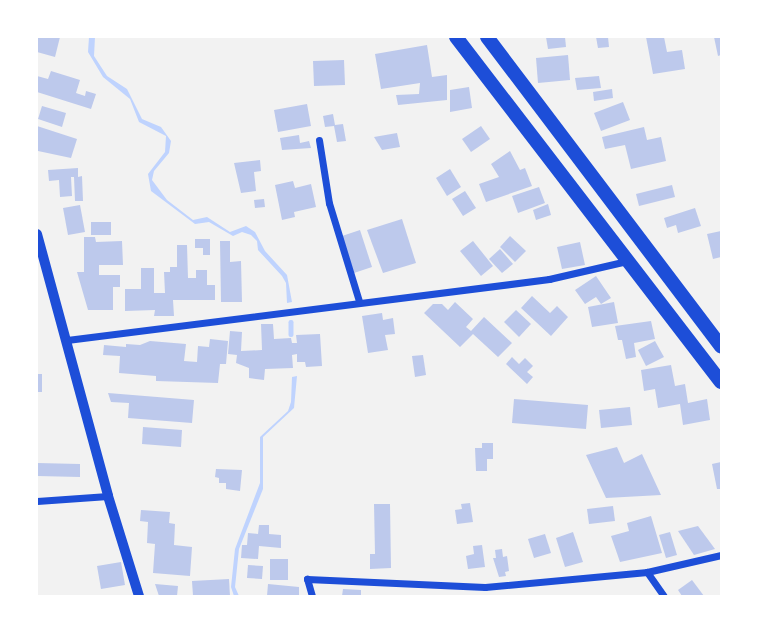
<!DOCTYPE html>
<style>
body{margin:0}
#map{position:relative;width:758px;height:633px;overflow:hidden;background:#f2f2f2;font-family:Spectral,serif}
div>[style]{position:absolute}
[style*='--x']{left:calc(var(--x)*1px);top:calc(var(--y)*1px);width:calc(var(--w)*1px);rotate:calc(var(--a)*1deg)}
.water>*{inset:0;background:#bfd3fe}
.stream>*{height:4.5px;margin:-2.25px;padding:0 2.25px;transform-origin:2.25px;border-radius:2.25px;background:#bfd3fe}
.building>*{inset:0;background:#bdc9ec}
.minor>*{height:7px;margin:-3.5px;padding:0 3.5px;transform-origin:3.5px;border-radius:3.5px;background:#1d4ed8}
.tertiary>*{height:10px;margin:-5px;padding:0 5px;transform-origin:5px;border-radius:5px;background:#1d4ed8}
.trunk>*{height:14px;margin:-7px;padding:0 7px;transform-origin:7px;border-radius:7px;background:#1d4ed8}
span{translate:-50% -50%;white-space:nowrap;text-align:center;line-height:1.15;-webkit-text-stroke:7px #fff;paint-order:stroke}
.frame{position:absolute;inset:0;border:38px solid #fff;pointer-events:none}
</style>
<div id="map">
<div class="water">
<div style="clip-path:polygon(89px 37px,95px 37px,94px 56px,107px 76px,127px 89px,142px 119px,161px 127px,171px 141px,169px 153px,154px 171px,152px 180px,167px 200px,193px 220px,207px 217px,230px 232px,246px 226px,255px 232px,265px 251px,287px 275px,292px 302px,287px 303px,286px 283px,282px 276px,258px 250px,257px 241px,251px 235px,242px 232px,233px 236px,209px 222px,195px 224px,151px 191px,148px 174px,165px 152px,166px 136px,139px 122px,130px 99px,103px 77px,88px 52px)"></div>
<div style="clip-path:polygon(297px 376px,294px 408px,263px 437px,263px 489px,239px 549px,235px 587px,239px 596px,234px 596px,231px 587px,235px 549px,260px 483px,260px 437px,288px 411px,291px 402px,292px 377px)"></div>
</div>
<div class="stream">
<div style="--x:291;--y:322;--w:12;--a:90"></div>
</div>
<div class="building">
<div style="clip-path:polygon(37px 37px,60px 37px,55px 57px,37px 52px)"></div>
<div style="clip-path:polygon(546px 37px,565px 37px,566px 47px,548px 49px)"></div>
<div style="clip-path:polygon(596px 37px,608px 37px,609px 47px,598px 48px)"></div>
<div style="clip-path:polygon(646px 37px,664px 37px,667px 52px,682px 50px,685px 69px,653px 74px)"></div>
<div style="clip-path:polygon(714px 37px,721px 37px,721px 55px,718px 56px)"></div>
<div style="clip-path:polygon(427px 45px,432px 77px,447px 75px,447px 100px,398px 105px,396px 95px,419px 94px,420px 83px,381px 89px,375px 54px)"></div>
<div style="clip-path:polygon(568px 55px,570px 80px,538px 83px,536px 58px)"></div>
<div style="clip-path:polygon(344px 60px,345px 85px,314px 86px,313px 61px)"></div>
<div style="clip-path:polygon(51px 71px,80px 80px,76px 93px,85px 96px,86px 91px,96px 94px,91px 109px,37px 92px,37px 76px,48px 79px)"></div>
<div style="clip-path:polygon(599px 76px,601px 88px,577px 90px,575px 78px)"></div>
<div style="clip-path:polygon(469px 87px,472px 108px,450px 112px,450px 90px)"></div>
<div style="clip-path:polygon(612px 89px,613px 98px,594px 101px,593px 92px)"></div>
<div style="clip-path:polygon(623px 102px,630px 120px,601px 131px,594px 113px)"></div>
<div style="clip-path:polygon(307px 104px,311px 126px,278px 132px,274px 110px)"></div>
<div style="clip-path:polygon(42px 106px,66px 113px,62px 127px,38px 119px)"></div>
<div style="clip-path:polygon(333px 114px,335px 125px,343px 124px,346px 141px,337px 142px,334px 126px,325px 127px,323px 116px)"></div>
<div style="clip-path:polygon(37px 126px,77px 139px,71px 158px,38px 151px)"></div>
<div style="clip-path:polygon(481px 126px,490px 139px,471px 152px,462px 139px)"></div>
<div style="clip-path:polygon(644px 127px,647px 140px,661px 137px,666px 161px,631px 169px,625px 145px,605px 149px,602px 137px)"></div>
<div style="clip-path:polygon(397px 133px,400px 147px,382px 150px,374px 137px)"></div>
<div style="clip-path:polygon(299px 135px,300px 143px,309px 141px,311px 148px,282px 150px,280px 138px)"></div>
<div style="clip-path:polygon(510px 151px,520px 170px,525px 168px,532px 186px,486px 202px,479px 184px,499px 177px,491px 164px)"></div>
<div style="clip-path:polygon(260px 160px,261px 171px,254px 172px,256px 191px,241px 193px,234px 163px)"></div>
<div style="clip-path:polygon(78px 168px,78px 177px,82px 176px,83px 201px,75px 201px,74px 177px,71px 177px,72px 196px,60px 197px,59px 180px,49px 181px,48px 170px)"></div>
<div style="clip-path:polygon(450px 169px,461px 187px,447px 196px,436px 178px)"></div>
<div style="clip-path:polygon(293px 181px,295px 188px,311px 184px,316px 207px,294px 212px,295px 217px,282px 220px,275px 185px)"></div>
<div style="clip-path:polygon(672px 185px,675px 197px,639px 206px,636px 194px)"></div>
<div style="clip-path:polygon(539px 187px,545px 203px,518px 213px,512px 196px)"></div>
<div style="clip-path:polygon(465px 191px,476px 208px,463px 216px,452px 199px)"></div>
<div style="clip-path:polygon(264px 199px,265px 207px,255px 208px,254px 200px)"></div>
<div style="clip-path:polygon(548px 204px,551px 215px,536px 220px,533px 210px)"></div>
<div style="clip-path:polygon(80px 205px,85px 232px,68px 235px,63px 208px)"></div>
<div style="clip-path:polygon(695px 208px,701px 226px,678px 233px,676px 225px,667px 228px,664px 218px)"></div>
<div style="clip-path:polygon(402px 219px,416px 263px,383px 273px,367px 230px)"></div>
<div style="clip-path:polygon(91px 222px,111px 222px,111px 235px,91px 235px)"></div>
<div style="clip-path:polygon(360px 230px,372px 267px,354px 273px,342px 236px)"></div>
<div style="clip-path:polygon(721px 231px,721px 257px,713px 259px,707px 234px)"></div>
<div style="clip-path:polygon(510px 236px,526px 251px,515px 262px,500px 247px)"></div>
<div style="clip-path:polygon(84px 237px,95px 237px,96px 242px,122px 241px,123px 265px,99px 265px,99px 275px,120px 275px,120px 287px,113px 287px,113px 310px,88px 310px,77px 272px,84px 272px)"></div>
<div style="clip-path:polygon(195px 239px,210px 239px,210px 255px,203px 255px,203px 248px,195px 248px)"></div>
<div style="clip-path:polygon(220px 241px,230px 241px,230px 262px,241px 261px,242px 302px,221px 302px)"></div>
<div style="clip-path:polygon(473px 241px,493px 266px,481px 276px,460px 251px)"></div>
<div style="clip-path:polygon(580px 242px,585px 265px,562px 269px,557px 247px)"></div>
<div style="clip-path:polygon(177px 245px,187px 245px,188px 278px,196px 278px,196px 270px,207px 270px,207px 285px,215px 285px,215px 300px,173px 300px,174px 316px,154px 316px,155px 310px,125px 311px,125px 289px,141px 289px,141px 268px,154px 268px,154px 293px,165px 293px,164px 272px,170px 272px,170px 267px,177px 267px)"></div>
<div style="clip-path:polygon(500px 249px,513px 264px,502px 273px,489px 259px)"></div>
<div style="clip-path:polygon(596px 276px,611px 298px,601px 304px,596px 297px,585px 304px,575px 290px)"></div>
<div style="clip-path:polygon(532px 296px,550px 313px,557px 306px,568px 317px,551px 336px,521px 308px)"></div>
<div style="clip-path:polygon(455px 302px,473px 319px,466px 327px,471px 331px,484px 317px,512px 343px,498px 357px,473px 334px,460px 347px,424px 313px,433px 304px,442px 304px,448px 310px)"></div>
<div style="clip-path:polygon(614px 302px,618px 323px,592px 327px,588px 307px)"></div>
<div style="clip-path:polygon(516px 310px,531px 324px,519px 337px,504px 322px)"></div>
<div style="clip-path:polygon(382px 313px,383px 320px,393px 318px,395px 334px,385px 335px,388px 350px,368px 353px,362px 316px)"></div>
<div style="clip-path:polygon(651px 321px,655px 339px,634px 343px,636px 357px,626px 359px,622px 340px,618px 340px,615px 326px)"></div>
<div style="clip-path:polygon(261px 324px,273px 324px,274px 339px,291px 338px,292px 343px,297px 343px,296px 335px,320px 334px,322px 366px,306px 367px,305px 362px,297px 362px,297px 354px,292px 355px,293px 368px,265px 369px,264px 380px,249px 378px,249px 368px,236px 363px,237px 355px,228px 354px,230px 331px,242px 332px,241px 351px,262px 350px)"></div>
<div style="clip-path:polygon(210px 339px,228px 341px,226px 364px,220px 364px,218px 383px,156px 381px,156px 376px,119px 373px,120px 356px,103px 355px,104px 345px,126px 347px,126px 344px,140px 345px,150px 341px,186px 344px,184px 361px,197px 362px,198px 346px,209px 347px)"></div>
<div style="clip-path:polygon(655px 341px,664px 357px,646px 366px,638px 350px)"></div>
<div style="clip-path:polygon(423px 355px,426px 375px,415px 377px,412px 356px)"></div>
<div style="clip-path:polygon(512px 357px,519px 364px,525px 358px,533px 366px,527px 372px,533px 377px,527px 384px,506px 364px)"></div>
<div style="clip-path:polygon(671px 365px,675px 386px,685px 384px,688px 403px,707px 399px,710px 420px,683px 425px,680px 404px,658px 408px,655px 389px,644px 391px,641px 370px)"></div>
<div style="clip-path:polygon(37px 374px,42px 374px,42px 392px,37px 392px)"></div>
<div style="clip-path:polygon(108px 393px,194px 400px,192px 423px,128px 418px,129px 403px,111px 402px)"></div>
<div style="clip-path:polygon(514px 399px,588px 405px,586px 429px,512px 423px)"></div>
<div style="clip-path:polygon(630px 407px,632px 425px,601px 428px,599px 410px)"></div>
<div style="clip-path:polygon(143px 427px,182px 430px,181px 447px,142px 444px)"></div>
<div style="clip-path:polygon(482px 443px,493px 443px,493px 459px,487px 459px,487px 471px,476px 471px,475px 448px,482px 448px)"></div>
<div style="clip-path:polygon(617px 447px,624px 463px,642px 454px,661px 495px,606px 498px,586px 455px)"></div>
<div style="clip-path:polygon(721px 462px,721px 489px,717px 489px,712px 464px)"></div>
<div style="clip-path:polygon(37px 463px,80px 464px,80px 477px,37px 476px)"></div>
<div style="clip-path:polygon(216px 469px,242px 470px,240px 491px,226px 489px,226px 483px,219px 483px,219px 478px,215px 477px)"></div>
<div style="clip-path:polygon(470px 503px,473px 522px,457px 524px,455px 510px,462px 509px,461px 504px)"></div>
<div style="clip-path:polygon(374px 504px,390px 504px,391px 568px,370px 569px,370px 554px,375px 554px)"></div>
<div style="clip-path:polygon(613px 506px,615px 521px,589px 524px,587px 509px)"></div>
<div style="clip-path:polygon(141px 510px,170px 512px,169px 523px,175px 524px,174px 545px,192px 547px,190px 576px,153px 573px,155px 544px,147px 543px,148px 522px,140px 521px)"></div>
<div style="clip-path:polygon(651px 516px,662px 553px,620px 562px,611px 536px,629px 531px,627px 523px)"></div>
<div style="clip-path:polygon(259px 525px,269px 525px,269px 534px,281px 535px,281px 548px,259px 546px,258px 559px,241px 558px,242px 545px,247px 545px,248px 533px,258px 534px)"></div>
<div style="clip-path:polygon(698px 526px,715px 549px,694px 555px,678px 531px)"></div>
<div style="clip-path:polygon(573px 532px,583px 562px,565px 567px,556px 538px)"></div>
<div style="clip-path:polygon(670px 532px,677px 555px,666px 558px,659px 535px)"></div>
<div style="clip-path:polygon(545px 534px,551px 553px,534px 558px,528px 539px)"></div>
<div style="clip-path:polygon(482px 545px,485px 567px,468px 569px,466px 556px,474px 554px,473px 546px)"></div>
<div style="clip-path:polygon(502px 549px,503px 557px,507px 556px,509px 571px,505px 572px,506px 576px,499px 577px,493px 558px,496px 558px,495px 550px)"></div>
<div style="clip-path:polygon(270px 559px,288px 559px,288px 580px,270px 580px)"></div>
<div style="clip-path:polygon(121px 562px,125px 585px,101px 589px,97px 566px)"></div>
<div style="clip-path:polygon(248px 565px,263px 566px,262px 579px,247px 578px)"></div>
<div style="clip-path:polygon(229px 579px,230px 596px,193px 596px,192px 581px)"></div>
<div style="clip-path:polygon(692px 580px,704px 596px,682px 596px,678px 590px)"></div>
<div style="clip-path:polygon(155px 584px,178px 586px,177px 596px,159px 596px)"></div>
<div style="clip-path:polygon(268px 584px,299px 587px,299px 596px,267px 596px)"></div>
<div style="clip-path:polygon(343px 589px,361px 590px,361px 596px,342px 596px)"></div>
</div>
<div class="minor">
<div style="--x:319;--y:140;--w:64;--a:81"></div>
<div style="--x:329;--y:203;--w:102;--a:73"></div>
<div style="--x:67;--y:340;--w:486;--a:-7.2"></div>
<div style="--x:549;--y:279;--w:80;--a:-13"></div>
<div style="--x:37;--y:501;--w:71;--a:-4"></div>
<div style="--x:647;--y:572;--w:29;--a:55"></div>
<div style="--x:312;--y:596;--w:18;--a:-106"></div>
<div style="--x:307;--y:579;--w:178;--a:2.6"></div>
<div style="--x:485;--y:587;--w:163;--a:-5.3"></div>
<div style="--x:647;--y:572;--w:76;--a:-12.9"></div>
</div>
<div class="tertiary">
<div style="--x:37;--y:234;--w:271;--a:74.8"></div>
<div style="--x:108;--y:496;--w:105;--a:72.8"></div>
</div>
<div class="trunk">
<div style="--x:456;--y:37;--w:435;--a:52.5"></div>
<div style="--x:487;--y:37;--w:388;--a:52.9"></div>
</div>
<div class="frame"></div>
</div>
